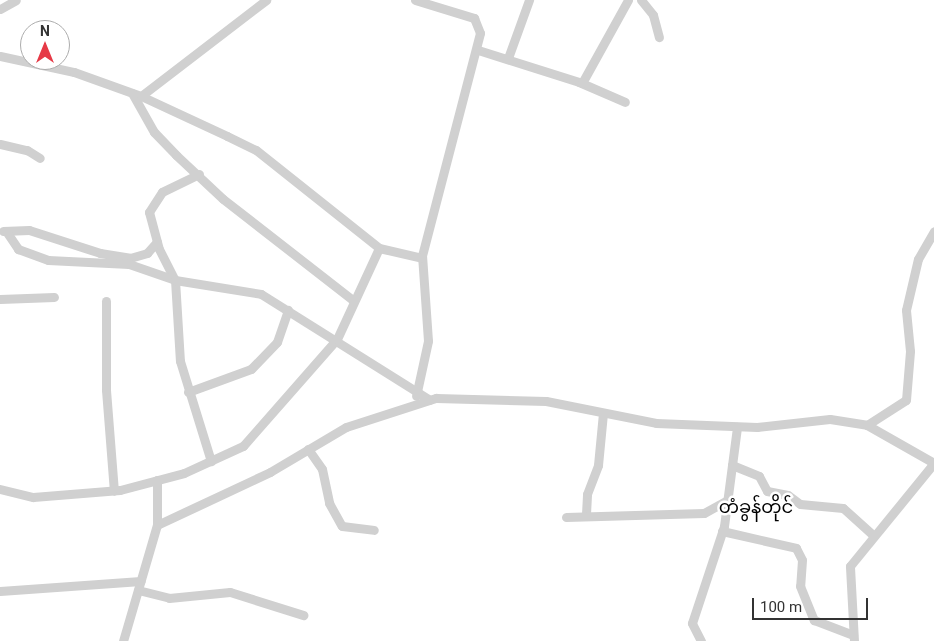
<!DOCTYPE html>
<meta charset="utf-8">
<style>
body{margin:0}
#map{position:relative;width:934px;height:641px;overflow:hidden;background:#fff;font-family:Roboto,"Noto Sans Myanmar",sans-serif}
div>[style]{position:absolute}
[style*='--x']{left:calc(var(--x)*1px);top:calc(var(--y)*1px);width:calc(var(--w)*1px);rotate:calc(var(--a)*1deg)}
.minor>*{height:9px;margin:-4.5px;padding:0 4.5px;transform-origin:4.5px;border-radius:4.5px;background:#d0d0d0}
span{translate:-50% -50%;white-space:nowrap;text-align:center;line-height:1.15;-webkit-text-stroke:5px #fff;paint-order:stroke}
.quarter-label{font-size:18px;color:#000}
.north{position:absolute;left:20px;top:20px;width:50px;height:50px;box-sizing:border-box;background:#fff;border:1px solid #adadad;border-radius:50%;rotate:0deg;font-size:14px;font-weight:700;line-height:20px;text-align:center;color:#333}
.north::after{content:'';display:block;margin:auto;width:18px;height:22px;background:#e63946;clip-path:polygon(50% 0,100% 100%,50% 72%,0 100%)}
.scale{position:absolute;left:752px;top:598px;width:116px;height:22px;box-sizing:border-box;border:2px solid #333;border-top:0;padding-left:6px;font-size:15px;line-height:18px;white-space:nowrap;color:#333;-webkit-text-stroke:4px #fff;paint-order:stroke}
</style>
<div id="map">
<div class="minor">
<div style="--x:415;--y:0;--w:62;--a:17"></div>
<div style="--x:474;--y:18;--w:16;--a:68"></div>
<div style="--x:480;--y:33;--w:229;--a:104.6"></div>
<div style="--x:422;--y:255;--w:86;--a:86"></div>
<div style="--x:428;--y:341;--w:56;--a:102.3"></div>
<div style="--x:641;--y:0;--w:19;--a:51"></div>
<div style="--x:653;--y:15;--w:23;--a:75"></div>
<div style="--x:0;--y:9;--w:18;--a:-29"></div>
<div style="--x:478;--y:50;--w:106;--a:17.6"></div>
<div style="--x:579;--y:82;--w:50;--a:23.5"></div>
<div style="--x:0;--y:56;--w:76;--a:12.2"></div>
<div style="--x:74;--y:72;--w:71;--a:19.7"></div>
<div style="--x:141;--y:96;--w:95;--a:24.9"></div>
<div style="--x:227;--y:136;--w:32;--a:26"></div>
<div style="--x:256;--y:150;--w:157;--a:38.5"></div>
<div style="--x:379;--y:248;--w:44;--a:13.1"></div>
<div style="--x:508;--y:58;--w:62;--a:-70.1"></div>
<div style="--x:582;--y:83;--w:95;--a:-61"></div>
<div style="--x:132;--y:93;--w:45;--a:60.6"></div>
<div style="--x:154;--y:132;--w:32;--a:46"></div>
<div style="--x:176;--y:155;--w:64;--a:43.1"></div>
<div style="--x:223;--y:199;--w:166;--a:37.9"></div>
<div style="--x:141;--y:96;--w:158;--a:-37.5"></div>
<div style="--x:0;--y:144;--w:28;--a:13"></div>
<div style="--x:27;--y:150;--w:15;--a:32"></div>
<div style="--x:199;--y:174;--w:41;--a:154.1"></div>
<div style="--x:162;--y:192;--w:24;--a:123"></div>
<div style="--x:149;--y:212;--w:38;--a:75"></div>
<div style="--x:159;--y:249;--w:35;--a:63"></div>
<div style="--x:175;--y:280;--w:81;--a:86.5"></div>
<div style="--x:180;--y:361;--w:105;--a:72.8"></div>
<div style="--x:3;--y:231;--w:26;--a:-2"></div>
<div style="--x:29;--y:230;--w:75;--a:17.9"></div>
<div style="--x:100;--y:253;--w:30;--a:9"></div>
<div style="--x:130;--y:258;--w:18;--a:-16"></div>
<div style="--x:147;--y:253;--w:15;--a:-48"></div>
<div style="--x:6;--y:231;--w:22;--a:56"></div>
<div style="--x:18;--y:249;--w:32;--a:20"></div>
<div style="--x:48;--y:260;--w:81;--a:2.8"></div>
<div style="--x:129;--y:264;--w:49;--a:19.2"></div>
<div style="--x:175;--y:280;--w:87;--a:9.2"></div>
<div style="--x:261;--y:294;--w:199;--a:32.1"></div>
<div style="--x:0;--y:299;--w:54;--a:-2.1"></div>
<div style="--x:106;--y:301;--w:89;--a:90"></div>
<div style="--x:106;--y:390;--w:101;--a:85.5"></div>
<div style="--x:188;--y:392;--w:67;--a:-20.1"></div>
<div style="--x:251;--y:369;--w:37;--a:-46"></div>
<div style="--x:277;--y:342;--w:34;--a:-71"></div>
<div style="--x:867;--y:425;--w:46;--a:-32.7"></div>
<div style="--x:906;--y:400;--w:49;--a:-85.3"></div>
<div style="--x:910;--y:351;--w:41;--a:-95.6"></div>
<div style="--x:906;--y:310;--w:52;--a:-76.8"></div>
<div style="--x:918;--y:259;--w:32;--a:-60"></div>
<div style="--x:308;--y:449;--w:24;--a:55"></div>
<div style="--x:322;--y:469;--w:35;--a:78"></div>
<div style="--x:329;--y:503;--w:26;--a:61"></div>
<div style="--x:342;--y:526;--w:32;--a:7"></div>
<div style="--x:732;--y:465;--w:29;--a:22"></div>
<div style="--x:759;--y:476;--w:17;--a:62"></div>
<div style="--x:767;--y:491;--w:21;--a:11"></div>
<div style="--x:788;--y:495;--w:15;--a:37"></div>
<div style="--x:800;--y:504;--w:43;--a:5.3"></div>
<div style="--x:843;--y:508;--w:39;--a:42"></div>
<div style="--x:0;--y:489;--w:34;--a:14"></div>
<div style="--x:33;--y:497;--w:87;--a:-4.6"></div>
<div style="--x:120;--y:490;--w:66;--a:-14.9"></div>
<div style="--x:184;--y:473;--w:65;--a:-24.6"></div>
<div style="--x:243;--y:446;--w:142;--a:-48.7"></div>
<div style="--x:337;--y:339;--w:100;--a:-65.2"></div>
<div style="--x:586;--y:514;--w:20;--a:-87"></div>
<div style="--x:587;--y:494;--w:31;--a:-69"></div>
<div style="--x:598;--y:465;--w:52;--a:-84.5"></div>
<div style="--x:566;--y:517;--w:138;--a:-1.7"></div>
<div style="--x:704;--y:513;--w:26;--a:-29"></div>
<div style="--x:157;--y:525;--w:125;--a:-25.1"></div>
<div style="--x:270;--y:472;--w:88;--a:-30.6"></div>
<div style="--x:346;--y:427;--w:95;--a:-17.9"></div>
<div style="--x:436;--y:398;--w:110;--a:1.6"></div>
<div style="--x:546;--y:401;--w:112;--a:11.3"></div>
<div style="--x:656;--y:423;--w:101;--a:2.3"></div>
<div style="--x:757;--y:427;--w:73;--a:-6.3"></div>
<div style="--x:830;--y:419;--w:37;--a:9"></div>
<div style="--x:867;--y:425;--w:77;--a:29.6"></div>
<div style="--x:722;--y:531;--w:76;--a:12.9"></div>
<div style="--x:796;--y:548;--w:13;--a:63"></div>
<div style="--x:802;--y:560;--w:26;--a:94"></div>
<div style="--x:800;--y:586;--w:37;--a:68"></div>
<div style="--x:814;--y:620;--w:42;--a:21"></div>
<div style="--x:138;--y:590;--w:32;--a:14"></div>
<div style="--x:169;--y:598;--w:61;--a:-5.6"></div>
<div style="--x:230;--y:592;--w:77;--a:17.5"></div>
<div style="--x:0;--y:591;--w:141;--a:-4.1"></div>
<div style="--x:123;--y:641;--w:121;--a:-73.7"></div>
<div style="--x:157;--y:525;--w:45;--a:-90"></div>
<div style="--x:701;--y:641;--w:20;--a:-117"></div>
<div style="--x:692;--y:623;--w:102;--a:-71.7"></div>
<div style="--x:724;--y:526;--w:100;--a:-82.5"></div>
<div style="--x:854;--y:641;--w:75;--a:-93.1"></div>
<div style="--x:850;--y:566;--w:133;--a:-50.8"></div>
</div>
<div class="quarter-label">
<span style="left:756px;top:507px">တံခွန်တိုင်</span>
</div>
<div class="north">N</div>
<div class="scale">100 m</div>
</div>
